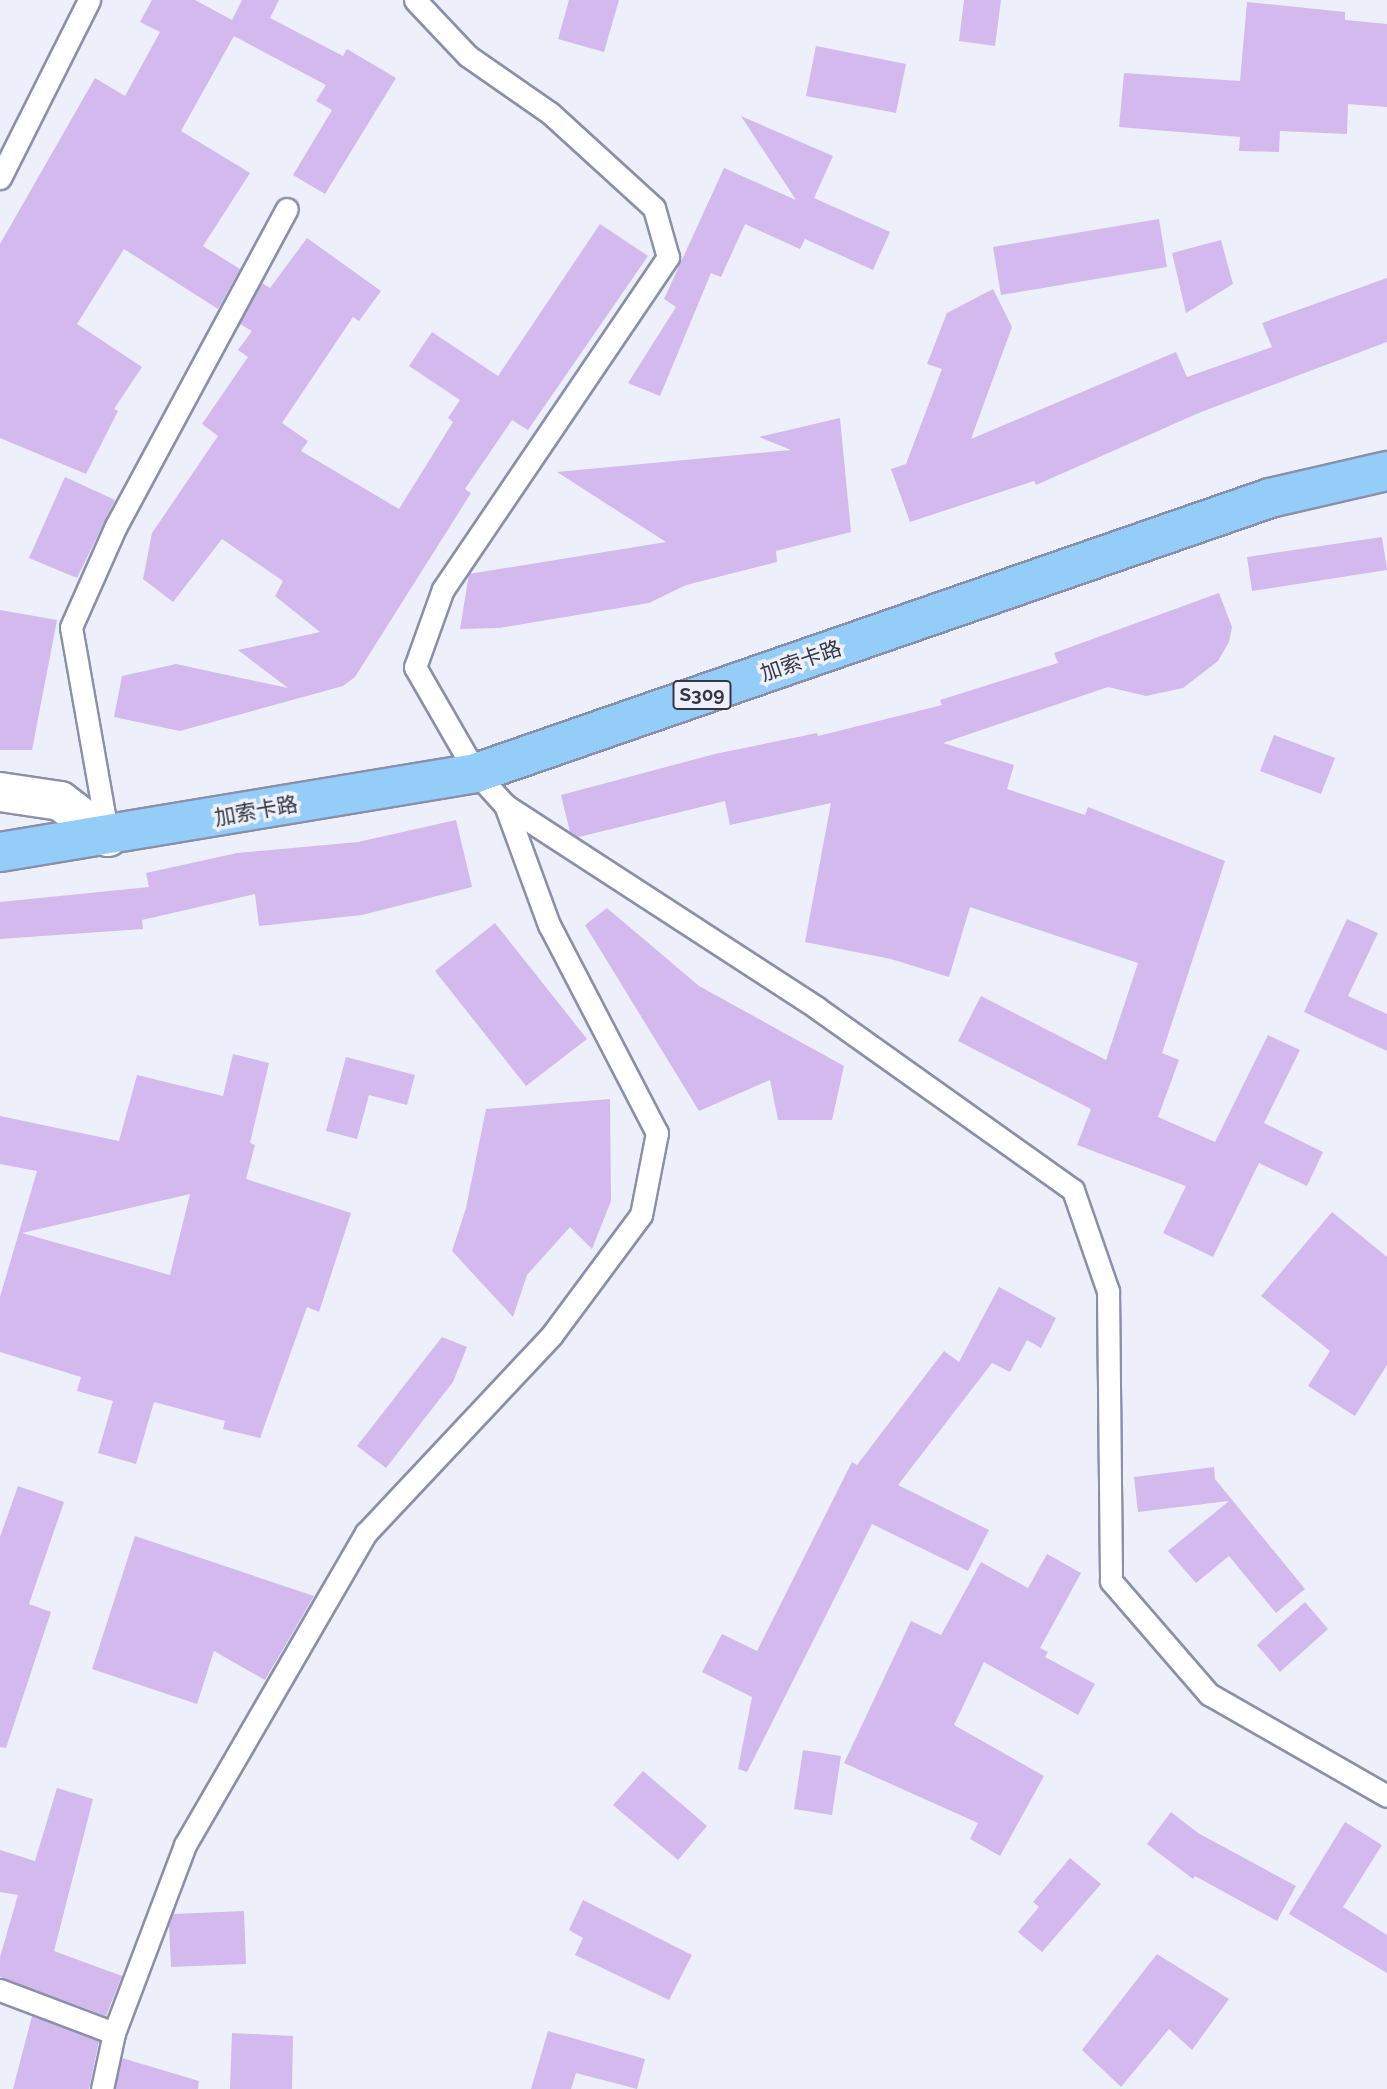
<!DOCTYPE html>
<meta charset="utf-8">
<style>
body{margin:0}
#map{position:relative;width:1387px;height:2089px;overflow:hidden;background:#edf0fb;font-family:Raleway,"Noto Sans SC",sans-serif}
div>[style]{position:absolute}
[style*='--x']{left:calc(var(--x)*1px);top:calc(var(--y)*1px);width:calc(var(--w)*1px);rotate:calc(var(--a)*1deg)}
.building>*{inset:0;background:#d3b9ed}
.roads{filter:drop-shadow(2px 0 #8b90aa) drop-shadow(-2px 0 #8b90aa) drop-shadow(0 2px #8b90aa) drop-shadow(0 -2px #8b90aa)}
.lane>*{height:21px;margin:-10.5px;padding:0 10.5px;transform-origin:10.5px;border-radius:10.5px;background:#fff}
.street>*{height:38px;margin:-19px;padding:0 19px;transform-origin:19px;border-radius:19px;background:#fff}
.primary>*{height:38px;margin:-19px;padding:0 19px;transform-origin:19px;border-radius:19px;background:#94cef8}
span{translate:-50% -50%;white-space:nowrap;text-align:center;line-height:1.15;-webkit-text-stroke:7px #edf0fb;paint-order:stroke}
.shield-label span{padding:2px 5px;background:#edf0fb;border:2px solid;border-radius:5px;-webkit-text-stroke-width:0}
.shield-label{font-size:19px;color:#343641;font-weight:700}
.street-label{font-size:21px;color:#343641}
</style>
<div id="map">
<div class="building">
<div style="clip-path:polygon(152px 0,195px 0,232px 20px,242px 0,279px 0,270px 18px,343px 56px,347px 49px,396px 78px,325px 194px,293px 175px,332px 110px,316px 101px,326px 85px,234px 36px,181px 131px,250px 173px,203px 246px,240px 269px,218px 309px,124px 249px,77px 324px,142px 367px,114px 409px,118px 411px,86px 474px,0 438px,0 244px,95px 78px,125px 96px,160px 32px,140px 22px)"></div>
<div style="clip-path:polygon(569px 0,619px 0,604px 52px,558px 39px)"></div>
<div style="clip-path:polygon(964px 0,1001px 0,995px 46px,959px 41px)"></div>
<div style="clip-path:polygon(1247px 2px,1345px 12px,1345px 20px,1387px 24px,1387px 107px,1348px 104px,1347px 134px,1280px 131px,1279px 152px,1239px 151px,1240px 137px,1119px 127px,1124px 73px,1240px 81px)"></div>
<div style="clip-path:polygon(816px 46px,906px 64px,896px 113px,806px 96px)"></div>
<div style="clip-path:polygon(741px 116px,833px 156px,814px 198px,890px 232px,873px 270px,805px 239px,800px 249px,745px 224px,721px 277px,711px 273px,660px 396px,628px 383px,676px 307px,664px 299px,724px 168px,796px 200px)"></div>
<div style="clip-path:polygon(1159px 219px,1167px 267px,1001px 295px,993px 247px)"></div>
<div style="clip-path:polygon(600px 224px,648px 256px,528px 430px,512px 420px,465px 489px,471px 493px,355px 677px,343px 686px,180px 731px,114px 717px,122px 676px,176px 664px,288px 688px,238px 650px,320px 632px,275px 596px,283px 581px,222px 539px,173px 602px,143px 579px,152px 533px,218px 436px,202px 424px,248px 357px,238px 350px,252px 331px,240px 324px,262px 283px,270px 288px,307px 238px,381px 291px,359px 321px,353px 317px,282px 423px,308px 441px,301px 451px,399px 509px,453px 422px,448px 418px,460px 400px,409px 366px,432px 332px,498px 376px)"></div>
<div style="clip-path:polygon(1221px 240px,1233px 284px,1186px 313px,1172px 253px)"></div>
<div style="clip-path:polygon(1387px 278px,1387px 342px,1201px 412px,1036px 485px,1034px 481px,910px 522px,891px 469px,906px 464px,942px 369px,927px 364px,947px 313px,993px 289px,1012px 327px,971px 439px,1176px 352px,1187px 377px,1272px 347px,1262px 323px)"></div>
<div style="clip-path:polygon(840px 418px,851px 532px,776px 551px,777px 562px,686px 585px,649px 603px,499px 628px,460px 629px,469px 574px,666px 542px,557px 472px,791px 450px,759px 437px)"></div>
<div style="clip-path:polygon(65px 477px,115px 500px,77px 578px,29px 558px)"></div>
<div style="clip-path:polygon(1382px 537px,1387px 570px,1252px 591px,1247px 557px)"></div>
<div style="clip-path:polygon(1219px 593px,1232px 627px,1229px 642px,1218px 661px,1183px 688px,1146px 696px,1108px 687px,943px 743px,1014px 765px,1007px 789px,1085px 815px,1088px 807px,1225px 861px,1162px 1053px,1179px 1060px,1158px 1117px,1215px 1142px,1268px 1035px,1300px 1050px,1264px 1123px,1323px 1152px,1307px 1186px,1259px 1163px,1213px 1257px,1163px 1233px,1186px 1186px,1077px 1145px,1091px 1109px,958px 1041px,981px 996px,1106px 1060px,1138px 963px,970px 907px,949px 977px,891px 959px,805px 942px,831px 803px,730px 825px,725px 801px,579px 837px,570px 832px,561px 795px,715px 754px,817px 733px,818px 736px,942px 705px,940px 700px,1058px 663px,1054px 653px)"></div>
<div style="clip-path:polygon(0 610px,57px 620px,32px 750px,0 750px)"></div>
<div style="clip-path:polygon(1274px 735px,1335px 758px,1321px 794px,1260px 771px)"></div>
<div style="clip-path:polygon(456px 820px,472px 887px,362px 915px,259px 926px,255px 894px,142px 920px,143px 929px,0 939px,0 902px,149px 887px,146px 873px,237px 853px,358px 842px)"></div>
<div style="clip-path:polygon(607px 908px,699px 986px,844px 1066px,832px 1120px,778px 1120px,770px 1080px,699px 1111px,585px 925px)"></div>
<div style="clip-path:polygon(1347px 919px,1378px 933px,1348px 996px,1387px 1014px,1387px 1051px,1304px 1012px)"></div>
<div style="clip-path:polygon(495px 923px,587px 1039px,526px 1086px,435px 971px)"></div>
<div style="clip-path:polygon(evenodd,233px 1054px,269px 1063px,250px 1143px,255px 1145px,246px 1179px,351px 1213px,319px 1312px,307px 1307px,260px 1438px,223px 1429px,225px 1421px,154px 1402px,136px 1464px,98px 1453px,113px 1401px,77px 1391px,81px 1377px,0 1352px,0 1297px,37px 1171px,0 1164px,0 1116px,119px 1141px,137px 1075px,223px 1096px,233px 1054px,190px 1194px,170px 1275px,22px 1233px,190px 1194px)"></div>
<div style="clip-path:polygon(346px 1057px,415px 1075px,407px 1105px,369px 1095px,357px 1139px,326px 1131px)"></div>
<div style="clip-path:polygon(610px 1099px,611px 1201px,592px 1249px,570px 1227px,527px 1275px,513px 1317px,452px 1251px,466px 1208px,486px 1109px)"></div>
<div style="clip-path:polygon(1332px 1212px,1387px 1257px,1387px 1365px,1355px 1416px,1308px 1386px,1330px 1351px,1261px 1296px)"></div>
<div style="clip-path:polygon(999px 1287px,1056px 1318px,1041px 1348px,1027px 1340px,1010px 1372px,992px 1363px,898px 1485px,989px 1530px,968px 1571px,872px 1524px,747px 1772px,738px 1769px,752px 1697px,702px 1672px,722px 1634px,757px 1651px,852px 1462px,857px 1465px,944px 1351px,959px 1362px)"></div>
<div style="clip-path:polygon(442px 1337px,467px 1347px,453px 1382px,386px 1468px,357px 1446px)"></div>
<div style="clip-path:polygon(1214px 1467px,1215px 1479px,1305px 1589px,1276px 1613px,1229px 1556px,1196px 1583px,1168px 1551px,1229px 1501px,1138px 1512px,1134px 1477px)"></div>
<div style="clip-path:polygon(18px 1486px,64px 1502px,29px 1604px,51px 1612px,6px 1748px,0 1747px,0 1537px)"></div>
<div style="clip-path:polygon(135px 1536px,314px 1596px,265px 1680px,214px 1651px,197px 1704px,92px 1669px)"></div>
<div style="clip-path:polygon(1047px 1554px,1081px 1573px,1040px 1648px,1048px 1652px,1045px 1657px,1095px 1684px,1078px 1715px,984px 1662px,954px 1725px,1044px 1776px,1000px 1856px,970px 1839px,978px 1823px,844px 1763px,911px 1621px,941px 1635px,981px 1562px,1028px 1588px)"></div>
<div style="clip-path:polygon(1305px 1602px,1328px 1629px,1280px 1672px,1257px 1645px)"></div>
<div style="clip-path:polygon(803px 1750px,841px 1756px,832px 1815px,794px 1809px)"></div>
<div style="clip-path:polygon(643px 1771px,707px 1826px,678px 1860px,613px 1805px)"></div>
<div style="clip-path:polygon(57px 1788px,93px 1799px,54px 1951px,122px 1976px,106px 2016px,0 1977px,0 1957px,18px 1895px,0 1892px,0 1850px,35px 1861px)"></div>
<div style="clip-path:polygon(1171px 1812px,1198px 1833px,1296px 1886px,1277px 1921px,1195px 1876px,1193px 1879px,1147px 1844px)"></div>
<div style="clip-path:polygon(1345px 1822px,1382px 1845px,1343px 1907px,1387px 1935px,1387px 1973px,1289px 1914px)"></div>
<div style="clip-path:polygon(1070px 1858px,1101px 1884px,1042px 1952px,1018px 1932px,1039px 1907px,1033px 1902px)"></div>
<div style="clip-path:polygon(583px 1900px,692px 1955px,669px 2000px,575px 1955px,583px 1938px,569px 1930px)"></div>
<div style="clip-path:polygon(244px 1911px,246px 1964px,171px 1967px,169px 1925px,173px 1914px)"></div>
<div style="clip-path:polygon(1157px 1954px,1229px 1999px,1192px 2050px,1169px 2029px,1121px 2087px,1082px 2050px)"></div>
<div style="clip-path:polygon(32px 2016px,99px 2041px,89px 2089px,13px 2089px)"></div>
<div style="clip-path:polygon(548px 2031px,645px 2059px,637px 2089px,576px 2073px,571px 2089px,531px 2089px)"></div>
<div style="clip-path:polygon(232px 2033px,293px 2036px,292px 2089px,230px 2089px)"></div>
<div style="clip-path:polygon(122px 2058px,199px 2081px,198px 2089px,115px 2089px)"></div>
</div>
<div class="roads">
<div class="lane">
<div style="--x:415;--y:0;--w:77;--a:46.6"></div>
<div style="--x:468;--y:56;--w:100;--a:34.8"></div>
<div style="--x:550;--y:113;--w:141;--a:42.4"></div>
<div style="--x:654;--y:208;--w:51;--a:74.1"></div>
<div style="--x:668;--y:257;--w:401;--a:124.1"></div>
<div style="--x:443;--y:589;--w:83;--a:109.7"></div>
<div style="--x:415;--y:667;--w:122;--a:60.1"></div>
<div style="--x:476;--y:773;--w:43;--a:47.8"></div>
<div style="--x:505;--y:805;--w:372;--a:33"></div>
<div style="--x:817;--y:1008;--w:314;--a:35.4"></div>
<div style="--x:1073;--y:1190;--w:107;--a:70.9"></div>
<div style="--x:1108;--y:1291;--w:290;--a:89.4"></div>
<div style="--x:1111;--y:1581;--w:150;--a:49.1"></div>
<div style="--x:1209;--y:1694;--w:205;--a:29.8"></div>
<div style="--x:0;--y:178;--w:199;--a:-63.4"></div>
<div style="--x:108;--y:837;--w:213;--a:-100"></div>
<div style="--x:71;--y:627;--w:111;--a:-66"></div>
<div style="--x:116;--y:526;--w:360;--a:-61.7"></div>
<div style="--x:0;--y:1990;--w:122;--a:20.7"></div>
<div style="--x:102;--y:2089;--w:57;--a:-77.9"></div>
<div style="--x:114;--y:2033;--w:201;--a:-69.3"></div>
<div style="--x:185;--y:1845;--w:361;--a:-59.9"></div>
<div style="--x:366;--y:1533;--w:270;--a:-46.8"></div>
<div style="--x:551;--y:1336;--w:151;--a:-53.4"></div>
<div style="--x:641;--y:1215;--w:84;--a:-79"></div>
<div style="--x:657;--y:1133;--w:234;--a:-117.4"></div>
<div style="--x:549;--y:925;--w:128;--a:-110.1"></div>
</div>
<div class="street">
<div style="--x:0;--y:792;--w:61;--a:8.5"></div>
<div style="--x:60;--y:801;--w:60;--a:36.9"></div>
</div>
<div class="primary">
<div style="--x:0;--y:852;--w:483;--a:-9.4"></div>
<div style="--x:476;--y:773;--w:840;--a:-19.1"></div>
<div style="--x:1270;--y:498;--w:120;--a:-13"></div>
</div>
</div>
<div class="shield-label">
<span style="left:702px;top:695px">S309</span>
</div>
<div class="street-label">
<span style="left:801px;top:661px;rotate:-19deg">加索卡路</span>
<span style="left:256px;top:811px;rotate:-10deg">加索卡路</span>
</div>
</div>
